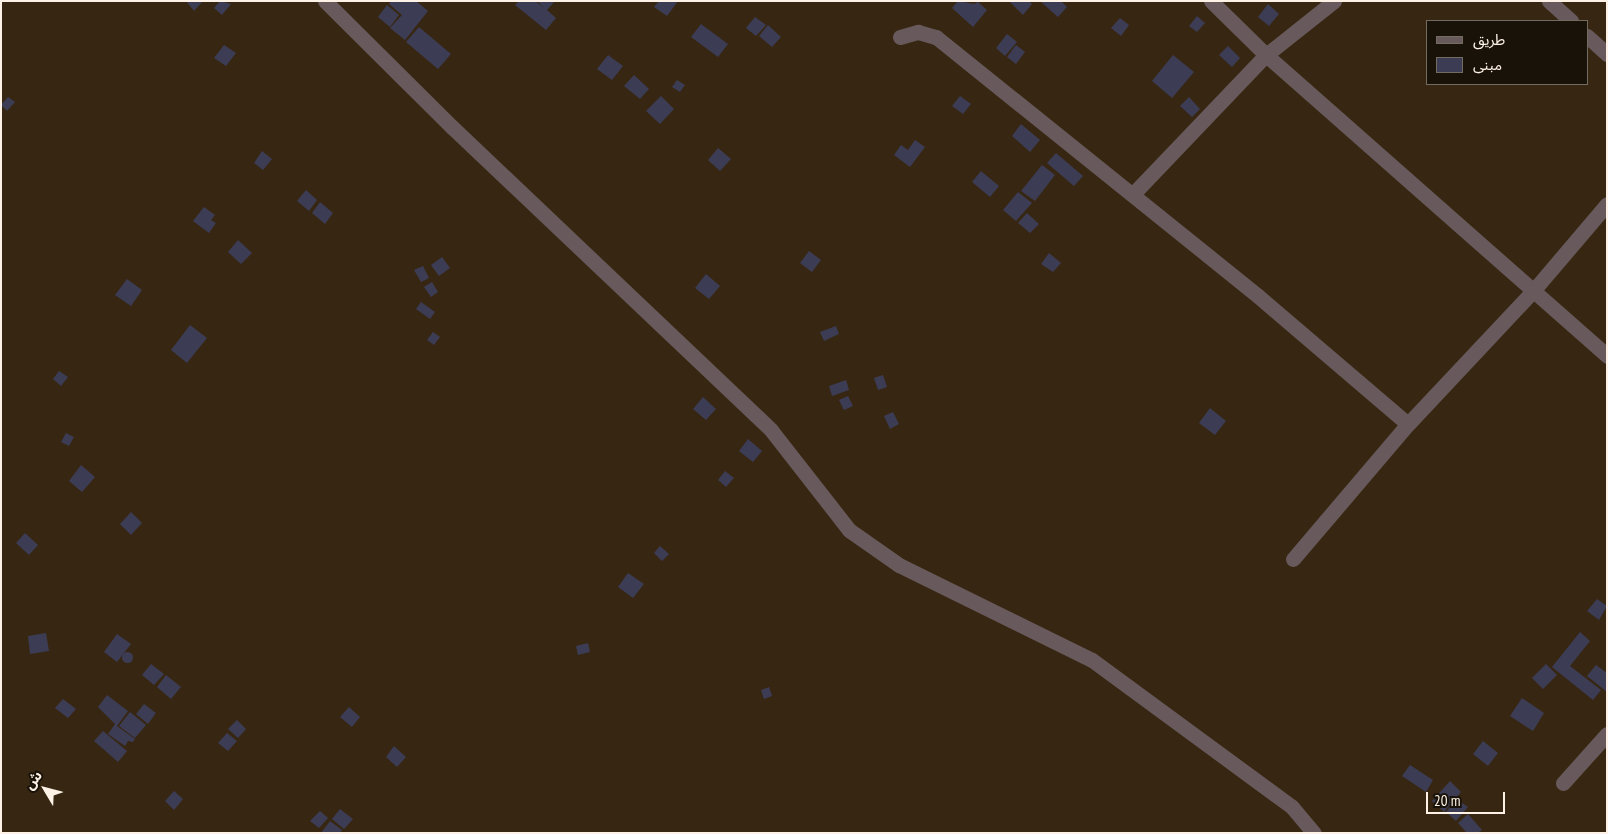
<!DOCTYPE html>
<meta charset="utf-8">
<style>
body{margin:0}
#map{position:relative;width:1608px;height:834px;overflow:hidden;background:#372712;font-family:"PT Sans Narrow","Noto Sans Arabic",sans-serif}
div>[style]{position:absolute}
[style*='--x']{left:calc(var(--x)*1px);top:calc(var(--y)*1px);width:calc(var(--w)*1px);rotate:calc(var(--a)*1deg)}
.building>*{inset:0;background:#3c3c55}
.round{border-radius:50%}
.minor>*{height:15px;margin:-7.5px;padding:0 7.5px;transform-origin:7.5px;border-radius:7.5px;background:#685a5c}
.tertiary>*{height:15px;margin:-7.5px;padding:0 7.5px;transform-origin:7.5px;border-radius:7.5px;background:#685a5c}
span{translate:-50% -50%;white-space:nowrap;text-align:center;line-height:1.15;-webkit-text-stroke:4px #191209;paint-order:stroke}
.frame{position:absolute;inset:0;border:2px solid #fdf2e5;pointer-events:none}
.legend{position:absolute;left:1426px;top:20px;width:162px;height:65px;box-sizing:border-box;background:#191209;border:1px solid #746c61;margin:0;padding:6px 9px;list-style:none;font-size:15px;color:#fdf2e5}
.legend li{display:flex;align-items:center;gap:10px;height:25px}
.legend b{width:25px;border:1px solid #746c61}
.north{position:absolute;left:20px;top:764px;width:50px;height:50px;-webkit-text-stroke:4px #191209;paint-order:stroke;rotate:307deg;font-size:14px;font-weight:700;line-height:20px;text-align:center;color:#fdf2e5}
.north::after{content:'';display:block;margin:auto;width:18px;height:22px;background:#fdf2e5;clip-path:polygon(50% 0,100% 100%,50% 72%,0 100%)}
.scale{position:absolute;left:1426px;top:792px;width:79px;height:22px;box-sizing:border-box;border:2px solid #fdf2e5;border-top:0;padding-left:6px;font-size:15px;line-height:18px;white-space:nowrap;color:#fdf2e5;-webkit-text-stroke:4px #191209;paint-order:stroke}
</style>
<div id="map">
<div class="building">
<div style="clip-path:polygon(186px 1px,203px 1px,194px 11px)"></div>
<div style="clip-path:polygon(220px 1px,231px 4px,222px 15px,214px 8px)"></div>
<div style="clip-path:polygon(391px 1px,416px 1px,428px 11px,405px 40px,390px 28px,402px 15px,389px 4px)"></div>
<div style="clip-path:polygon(519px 1px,535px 1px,544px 8px,537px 1px,555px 1px,547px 10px,556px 18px,546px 30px,515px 5px)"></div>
<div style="clip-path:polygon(659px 1px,678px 1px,667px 16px,654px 7px)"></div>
<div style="clip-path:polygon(958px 1px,974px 4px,978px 2px,987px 10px,973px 27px,952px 8px)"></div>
<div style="clip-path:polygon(1009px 1px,1029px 1px,1032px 4px,1023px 15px)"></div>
<div style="clip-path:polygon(1040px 1px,1061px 1px,1067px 7px,1058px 17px)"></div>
<div style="clip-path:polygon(1268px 4px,1279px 14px,1269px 26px,1258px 17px)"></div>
<div style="clip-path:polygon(387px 5px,399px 15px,390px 27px,378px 17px)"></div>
<div style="clip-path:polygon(1197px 16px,1205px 23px,1197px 32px,1189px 26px)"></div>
<div style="clip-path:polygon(755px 17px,766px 25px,756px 36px,746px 28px)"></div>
<div style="clip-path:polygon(1120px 18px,1129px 25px,1121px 36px,1111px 28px)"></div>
<div style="clip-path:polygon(701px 24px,728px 44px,718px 57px,691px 37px)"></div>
<div style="clip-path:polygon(768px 25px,781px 37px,772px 47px,759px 36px)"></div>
<div style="clip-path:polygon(419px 27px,451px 54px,438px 69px,406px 42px)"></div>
<div style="clip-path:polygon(1007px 34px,1017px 42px,1005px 56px,996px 48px)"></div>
<div style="clip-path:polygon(224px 45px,236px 53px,226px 66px,214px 58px)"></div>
<div style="clip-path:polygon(1016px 45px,1025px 52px,1016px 64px,1007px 57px)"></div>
<div style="clip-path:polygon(1228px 46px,1240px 58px,1232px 67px,1219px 55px)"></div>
<div style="clip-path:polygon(608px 55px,623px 66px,612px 80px,597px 69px)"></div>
<div style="clip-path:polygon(1173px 55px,1194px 72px,1172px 98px,1152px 81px)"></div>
<div style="clip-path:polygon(634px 75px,649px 89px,640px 99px,624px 86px)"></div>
<div style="clip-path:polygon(677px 80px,685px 85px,680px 92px,672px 87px)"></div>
<div style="clip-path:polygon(661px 96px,674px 109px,660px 124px,646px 111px)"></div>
<div style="clip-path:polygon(960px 96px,971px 104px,963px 114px,952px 106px)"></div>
<div style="clip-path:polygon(8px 97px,15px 102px,7px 111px,1px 105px)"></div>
<div style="clip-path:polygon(1189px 97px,1200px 109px,1192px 117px,1180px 106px)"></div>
<div style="clip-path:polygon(1021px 124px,1040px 140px,1030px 152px,1012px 136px)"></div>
<div style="clip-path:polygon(915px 140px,925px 147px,910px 167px,894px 155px,901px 145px,908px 150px)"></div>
<div style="clip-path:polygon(718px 148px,731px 159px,720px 171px,708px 160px)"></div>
<div style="clip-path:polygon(262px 151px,272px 159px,263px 170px,254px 163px)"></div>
<div style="clip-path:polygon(1056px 153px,1083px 176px,1074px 186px,1047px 163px)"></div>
<div style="clip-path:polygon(1042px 165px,1055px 175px,1035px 201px,1021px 191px)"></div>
<div style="clip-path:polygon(981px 171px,999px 186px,990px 197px,972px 182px)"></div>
<div style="clip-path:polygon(306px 190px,317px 200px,309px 211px,297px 201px)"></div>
<div style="clip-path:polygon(1018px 192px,1032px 203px,1016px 221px,1003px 210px)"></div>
<div style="clip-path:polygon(320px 202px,333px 213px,325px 224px,312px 213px)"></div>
<div style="clip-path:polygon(204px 207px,215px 215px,211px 220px,216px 223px,209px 233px,193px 221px)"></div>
<div style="clip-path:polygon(1027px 213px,1039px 224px,1030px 233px,1018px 223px)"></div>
<div style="clip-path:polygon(238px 240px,252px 253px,241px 264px,228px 252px)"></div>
<div style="clip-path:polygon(809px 251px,821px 260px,812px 272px,800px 263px)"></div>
<div style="clip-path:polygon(1049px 253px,1061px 263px,1053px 272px,1041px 264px)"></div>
<div style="clip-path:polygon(442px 257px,450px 268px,439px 276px,431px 265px)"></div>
<div style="clip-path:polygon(423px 266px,429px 278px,421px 282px,414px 270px)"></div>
<div style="clip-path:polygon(706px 274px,720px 286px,709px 299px,695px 288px)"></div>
<div style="clip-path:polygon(127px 279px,142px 290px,131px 306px,115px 295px)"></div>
<div style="clip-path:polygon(432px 282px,438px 292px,431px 297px,424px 287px)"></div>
<div style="clip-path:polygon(421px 302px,435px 312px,430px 319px,416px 309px)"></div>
<div style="clip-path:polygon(190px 325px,207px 338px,187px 363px,171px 350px)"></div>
<div style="clip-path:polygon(836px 326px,839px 334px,824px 341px,820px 332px)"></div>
<div style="clip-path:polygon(433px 332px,440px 337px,434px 345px,427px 340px)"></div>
<div style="clip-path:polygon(59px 371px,68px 377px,61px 386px,53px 379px)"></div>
<div style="clip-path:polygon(883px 375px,887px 387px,878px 390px,874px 378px)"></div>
<div style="clip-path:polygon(846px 380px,849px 390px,832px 396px,829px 386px)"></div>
<div style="clip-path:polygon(848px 396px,853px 406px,844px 410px,839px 400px)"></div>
<div style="clip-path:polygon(703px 397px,716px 409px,706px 420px,693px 409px)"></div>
<div style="clip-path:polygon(1210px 408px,1226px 421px,1215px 435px,1199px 423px)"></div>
<div style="clip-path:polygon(893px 412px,899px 424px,890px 429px,884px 416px)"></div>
<div style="clip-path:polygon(66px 433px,74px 437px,69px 446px,61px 442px)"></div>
<div style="clip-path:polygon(748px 439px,762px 451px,753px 462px,739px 451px)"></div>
<div style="clip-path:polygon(81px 465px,95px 477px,82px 492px,69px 481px)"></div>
<div style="clip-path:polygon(725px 471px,734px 478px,726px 487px,718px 480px)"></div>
<div style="clip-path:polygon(131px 512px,142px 523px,131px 535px,120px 524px)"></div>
<div style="clip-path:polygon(25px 533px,38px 545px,29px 555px,16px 543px)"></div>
<div style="clip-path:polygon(660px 546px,669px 554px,662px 561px,654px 553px)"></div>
<div style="clip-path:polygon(628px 573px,644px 584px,633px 598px,618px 587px)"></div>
<div style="clip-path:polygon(1597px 599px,1607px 606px,1599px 620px,1587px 611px)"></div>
<div style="clip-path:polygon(1580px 632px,1590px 641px,1570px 666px,1601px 690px,1593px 700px,1552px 667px)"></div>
<div style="clip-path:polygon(46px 633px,49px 651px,30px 654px,28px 636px)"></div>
<div style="clip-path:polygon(117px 634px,131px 644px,117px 662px,104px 652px)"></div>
<div style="clip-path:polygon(588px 643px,590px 652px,578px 655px,576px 646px)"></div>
<div class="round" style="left:121.5px;top:651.5px;width:11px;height:11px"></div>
<div style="clip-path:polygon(151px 664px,164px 674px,154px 685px,142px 675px)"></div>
<div style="clip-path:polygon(1546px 664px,1557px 675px,1543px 689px,1532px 678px)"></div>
<div style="clip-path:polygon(1596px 665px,1607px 673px,1607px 692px,1587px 676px)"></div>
<div style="clip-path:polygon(166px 675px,181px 687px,171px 699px,157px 687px)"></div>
<div style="clip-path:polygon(769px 687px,772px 696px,764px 699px,761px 690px)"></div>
<div style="clip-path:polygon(107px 695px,128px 711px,117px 726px,135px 739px,133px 742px,128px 741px,125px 746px,108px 734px,115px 724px,98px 707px)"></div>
<div style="clip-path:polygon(1522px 698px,1544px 713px,1533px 731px,1510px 716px)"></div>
<div style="clip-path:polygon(63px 699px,76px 709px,68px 718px,55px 708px)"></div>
<div style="clip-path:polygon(144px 704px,156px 713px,148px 724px,136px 714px)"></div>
<div style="clip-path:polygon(349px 707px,360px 717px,352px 727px,340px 717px)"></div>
<div style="clip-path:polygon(130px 712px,146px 725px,135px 738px,119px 726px)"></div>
<div style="clip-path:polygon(237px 720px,246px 729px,238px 738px,228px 729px)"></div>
<div style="clip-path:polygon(103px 731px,127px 751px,118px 762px,94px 741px)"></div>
<div style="clip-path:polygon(227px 733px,237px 741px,228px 751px,218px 743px)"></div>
<div style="clip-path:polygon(1483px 741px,1498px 753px,1488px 766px,1473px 754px)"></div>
<div style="clip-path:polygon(394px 746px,406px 757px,397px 767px,386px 757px)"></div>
<div style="clip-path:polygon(1410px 765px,1433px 780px,1426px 792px,1402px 776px)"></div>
<div style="clip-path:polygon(1450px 781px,1461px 792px,1444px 812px,1432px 801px)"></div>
<div style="clip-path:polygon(174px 791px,183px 799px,174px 810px,165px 801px)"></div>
<div style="clip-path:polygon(1456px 799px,1468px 807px,1456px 821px,1446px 812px)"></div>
<div style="clip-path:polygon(340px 809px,353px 819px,344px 829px,332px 819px)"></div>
<div style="clip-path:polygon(320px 811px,328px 818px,319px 828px,310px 821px)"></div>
<div style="clip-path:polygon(1468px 814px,1482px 830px,1478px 833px,1467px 833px,1458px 823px)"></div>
<div style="clip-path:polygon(330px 821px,342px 830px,340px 833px,321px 833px)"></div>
</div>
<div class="minor">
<div style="--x:325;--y:1;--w:179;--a:44.8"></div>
<div style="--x:452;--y:127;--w:440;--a:43.5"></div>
<div style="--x:771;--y:430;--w:127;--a:52"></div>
<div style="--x:849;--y:530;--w:61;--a:35"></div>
<div style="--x:899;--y:565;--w:215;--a:26.2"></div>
<div style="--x:1092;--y:660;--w:248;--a:36.3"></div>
<div style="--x:1292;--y:807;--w:34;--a:50"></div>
<div style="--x:1211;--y:1;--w:77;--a:44.5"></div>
<div style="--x:1266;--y:55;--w:455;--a:41.4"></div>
<div style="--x:900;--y:37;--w:19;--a:-16"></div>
<div style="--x:918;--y:32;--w:19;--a:16"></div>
<div style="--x:936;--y:37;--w:413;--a:38.8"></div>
<div style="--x:1258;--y:296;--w:197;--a:40.5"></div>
<div style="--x:1133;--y:194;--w:192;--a:-46.3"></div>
<div style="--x:1266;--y:55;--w:87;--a:-38.5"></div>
<div style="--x:1293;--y:559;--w:177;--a:-49.6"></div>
<div style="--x:1408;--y:424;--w:183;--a:-46.8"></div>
<div style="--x:1533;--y:291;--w:114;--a:-49.6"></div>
<div style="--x:1563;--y:783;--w:66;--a:-48.1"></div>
</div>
<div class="tertiary">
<div style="--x:1549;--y:1;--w:30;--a:42"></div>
<div style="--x:1587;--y:36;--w:27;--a:42"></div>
</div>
<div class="frame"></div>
<ul class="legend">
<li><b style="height:6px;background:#685a5c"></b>طريق</li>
<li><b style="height:14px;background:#3c3c55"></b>مبنى</li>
</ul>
<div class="north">ش</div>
<div class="scale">20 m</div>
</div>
